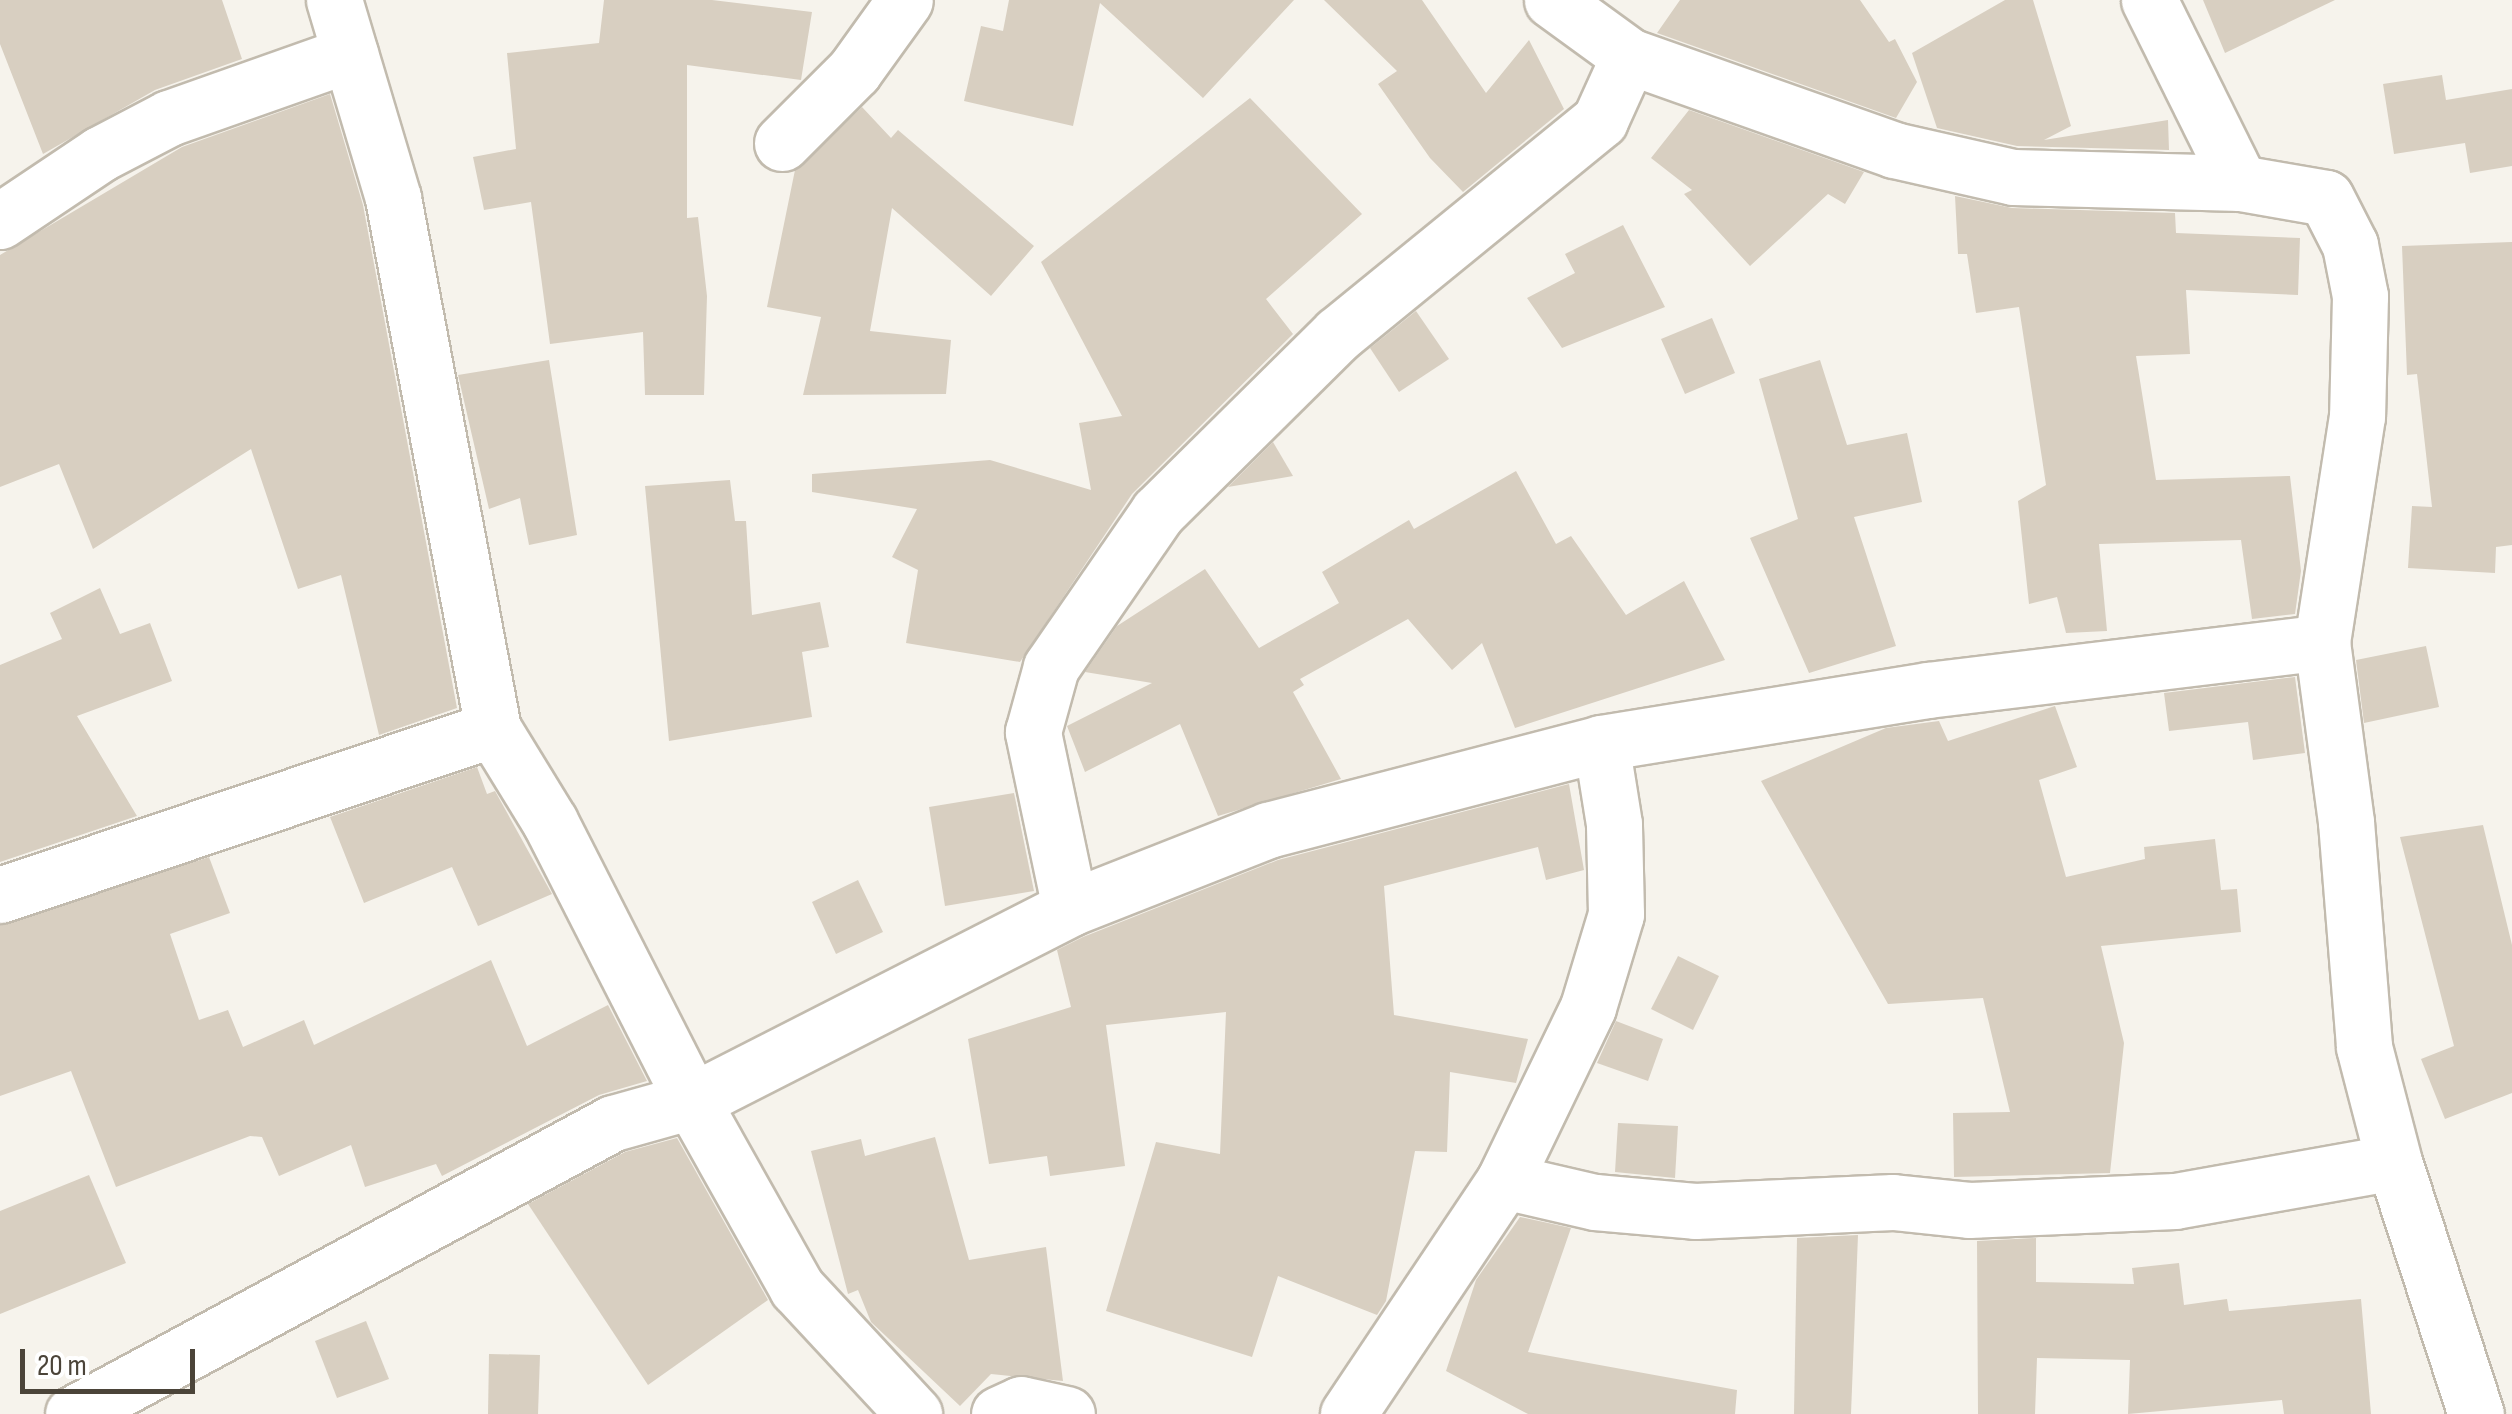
<!DOCTYPE html>
<style>
body{margin:0}
#map{position:relative;width:2512px;height:1414px;overflow:hidden;background:#f6f3ec;font-family:"Sofia Sans Condensed",sans-serif}
div>[style]{position:absolute}
[style*='--x']{left:calc(var(--x)*1px);top:calc(var(--y)*1px);width:calc(var(--w)*1px);rotate:calc(var(--a)*1deg)}
.building>*{inset:0;background:#d8cfc1}
.roads{filter:drop-shadow(2px 0 #c2bbae) drop-shadow(-2px 0 #c2bbae) drop-shadow(0 2px #c2bbae) drop-shadow(0 -2px #c2bbae)}
.minor>*{height:55px;margin:-27.5px;padding:0 27.5px;transform-origin:27.5px;border-radius:27.5px;background:#fff}
span{translate:-50% -50%;white-space:nowrap;text-align:center;line-height:1.15;-webkit-text-stroke:8px #fff;paint-order:stroke}
.scale{position:absolute;left:20px;top:1349px;width:175px;height:45px;box-sizing:border-box;border:5px solid #4b4439;border-top:0;padding-left:12px;font-size:30px;line-height:35px;white-space:nowrap;color:#4b4439;-webkit-text-stroke:8px #fff;paint-order:stroke}
</style>
<div id="map">
<div class="building">
<div style="clip-path:polygon(0 0,222px 0,242px 59px,155px 90px,43px 154px,0 44px)"></div>
<div style="clip-path:polygon(604px 0,712px 0,812px 12px,801px 80px,687px 65px,687px 218px,698px 217px,707px 296px,704px 395px,645px 395px,643px 332px,550px 344px,531px 202px,484px 210px,473px 157px,516px 149px,507px 53px,599px 43px)"></div>
<div style="clip-path:polygon(1009px 0,1294px 0,1203px 98px,1100px 3px,1073px 126px,964px 101px,981px 26px,1003px 31px)"></div>
<div style="clip-path:polygon(1324px 0,1422px 0,1486px 93px,1529px 40px,1564px 109px,1463px 192px,1430px 158px,1378px 84px,1397px 71px)"></div>
<div style="clip-path:polygon(1680px 0,1860px 0,1889px 42px,1895px 39px,1917px 82px,1896px 118px,1657px 33px)"></div>
<div style="clip-path:polygon(2005px 0,2033px 0,2071px 126px,2044px 140px,2168px 120px,2169px 150px,2017px 146px,1937px 128px,1912px 53px)"></div>
<div style="clip-path:polygon(2203px 0,2335px 0,2225px 53px)"></div>
<div style="clip-path:polygon(2442px 75px,2446px 100px,2512px 89px,2512px 166px,2470px 173px,2465px 143px,2394px 154px,2383px 84px)"></div>
<div style="clip-path:polygon(330px 94px,363px 205px,457px 708px,379px 735px,341px 575px,298px 589px,251px 449px,93px 549px,59px 464px,0 487px,0 255px,182px 147px)"></div>
<div style="clip-path:polygon(1250px 98px,1362px 214px,1266px 299px,1293px 334px,1132px 494px,1020px 662px,906px 643px,918px 570px,892px 557px,917px 509px,812px 492px,812px 474px,990px 460px,1091px 490px,1079px 423px,1122px 416px,1041px 262px)"></div>
<div style="clip-path:polygon(862px 107px,891px 138px,898px 130px,1034px 246px,991px 296px,892px 208px,870px 331px,951px 340px,946px 394px,803px 395px,821px 317px,767px 307px,795px 170px)"></div>
<div style="clip-path:polygon(1689px 110px,1864px 172px,1845px 204px,1828px 194px,1750px 266px,1684px 194px,1692px 190px,1651px 158px)"></div>
<div style="clip-path:polygon(1955px 196px,2012px 208px,2175px 213px,2176px 233px,2300px 238px,2298px 295px,2186px 290px,2190px 354px,2136px 356px,2156px 480px,2290px 476px,2301px 571px,2295px 614px,2252px 619px,2241px 540px,2099px 544px,2107px 631px,2066px 633px,2057px 597px,2029px 604px,2018px 501px,2046px 485px,2019px 307px,1976px 313px,1967px 254px,1958px 254px)"></div>
<div style="clip-path:polygon(1623px 225px,1665px 307px,1562px 348px,1527px 298px,1575px 273px,1565px 254px)"></div>
<div style="clip-path:polygon(2512px 242px,2512px 545px,2496px 547px,2495px 573px,2408px 568px,2412px 506px,2432px 507px,2417px 374px,2407px 375px,2402px 246px)"></div>
<div style="clip-path:polygon(1416px 311px,1449px 359px,1399px 392px,1370px 348px)"></div>
<div style="clip-path:polygon(1712px 318px,1735px 373px,1685px 394px,1661px 339px)"></div>
<div style="clip-path:polygon(549px 360px,577px 535px,529px 545px,520px 498px,489px 509px,458px 375px)"></div>
<div style="clip-path:polygon(1820px 360px,1847px 445px,1907px 433px,1922px 502px,1854px 517px,1896px 646px,1809px 673px,1750px 538px,1798px 519px,1759px 379px)"></div>
<div style="clip-path:polygon(1273px 442px,1293px 476px,1228px 487px)"></div>
<div style="clip-path:polygon(1516px 471px,1556px 544px,1571px 536px,1626px 615px,1684px 581px,1725px 660px,1515px 728px,1482px 643px,1452px 670px,1408px 619px,1300px 679px,1304px 685px,1293px 692px,1341px 779px,1218px 816px,1180px 724px,1085px 772px,1067px 726px,1152px 683px,1085px 672px,1117px 626px,1205px 569px,1259px 648px,1339px 603px,1322px 572px,1409px 520px,1414px 529px)"></div>
<div style="clip-path:polygon(730px 480px,735px 521px,746px 521px,752px 615px,820px 602px,829px 647px,802px 652px,812px 717px,669px 741px,645px 486px)"></div>
<div style="clip-path:polygon(100px 588px,120px 634px,150px 623px,172px 681px,77px 716px,137px 816px,0 862px,0 665px,62px 639px,50px 613px)"></div>
<div style="clip-path:polygon(2426px 646px,2439px 707px,2364px 723px,2356px 660px)"></div>
<div style="clip-path:polygon(2295px 677px,2305px 753px,2253px 760px,2248px 722px,2169px 731px,2164px 693px)"></div>
<div style="clip-path:polygon(2055px 706px,2077px 767px,2039px 780px,2066px 877px,2145px 859px,2144px 847px,2215px 839px,2221px 890px,2237px 889px,2241px 932px,2101px 946px,2124px 1043px,2110px 1173px,1954px 1177px,1953px 1113px,2010px 1112px,1983px 998px,1888px 1004px,1761px 781px,1886px 728px,1939px 721px,1948px 741px)"></div>
<div style="clip-path:polygon(477px 767px,487px 794px,495px 791px,552px 894px,478px 926px,452px 867px,364px 903px,330px 817px)"></div>
<div style="clip-path:polygon(1569px 784px,1584px 870px,1546px 880px,1538px 847px,1384px 886px,1394px 1015px,1528px 1039px,1516px 1083px,1450px 1072px,1447px 1152px,1415px 1151px,1386px 1301px,1377px 1315px,1278px 1276px,1252px 1357px,1106px 1311px,1156px 1142px,1220px 1154px,1226px 1012px,1106px 1025px,1125px 1166px,1050px 1176px,1047px 1156px,989px 1164px,968px 1039px,1071px 1007px,1057px 950px,1083px 937px,1278px 860px)"></div>
<div style="clip-path:polygon(1014px 793px,1034px 891px,945px 906px,929px 807px)"></div>
<div style="clip-path:polygon(2483px 825px,2512px 945px,2512px 1093px,2445px 1119px,2421px 1059px,2454px 1046px,2400px 837px)"></div>
<div style="clip-path:polygon(209px 857px,230px 913px,170px 934px,199px 1020px,228px 1010px,243px 1047px,304px 1020px,314px 1045px,491px 960px,527px 1046px,608px 1005px,647px 1081px,599px 1095px,442px 1176px,436px 1164px,365px 1187px,351px 1145px,279px 1176px,262px 1137px,250px 1136px,116px 1187px,71px 1071px,0 1096px,0 925px)"></div>
<div style="clip-path:polygon(858px 880px,883px 932px,836px 954px,812px 902px)"></div>
<div style="clip-path:polygon(1678px 956px,1719px 976px,1693px 1030px,1651px 1009px)"></div>
<div style="clip-path:polygon(1616px 1021px,1663px 1039px,1648px 1081px,1597px 1063px)"></div>
<div style="clip-path:polygon(1618px 1123px,1678px 1126px,1675px 1178px,1615px 1172px)"></div>
<div style="clip-path:polygon(935px 1137px,969px 1260px,1046px 1247px,1063px 1381px,991px 1374px,960px 1406px,871px 1322px,858px 1290px,848px 1294px,811px 1151px,861px 1139px,865px 1156px)"></div>
<div style="clip-path:polygon(677px 1138px,768px 1300px,648px 1385px,528px 1204px,625px 1152px)"></div>
<div style="clip-path:polygon(89px 1175px,126px 1263px,0 1314px,0 1211px)"></div>
<div style="clip-path:polygon(1520px 1217px,1571px 1228px,1528px 1352px,1737px 1390px,1735px 1414px,1528px 1414px,1446px 1371px,1476px 1280px)"></div>
<div style="clip-path:polygon(1858px 1235px,1851px 1414px,1794px 1414px,1797px 1238px)"></div>
<div style="clip-path:polygon(2036px 1238px,2036px 1282px,2134px 1284px,2132px 1268px,2179px 1263px,2184px 1305px,2227px 1299px,2229px 1311px,2361px 1299px,2371px 1414px,2284px 1414px,2282px 1400px,2128px 1414px,2130px 1360px,2037px 1358px,2035px 1414px,1978px 1414px,1977px 1241px)"></div>
<div style="clip-path:polygon(366px 1321px,389px 1379px,337px 1398px,315px 1341px)"></div>
<div style="clip-path:polygon(489px 1354px,540px 1355px,538px 1414px,488px 1414px)"></div>
</div>
<div class="roads">
<div class="minor">
<div style="--x:334;--y:0;--w:207;--a:73.4"></div>
<div style="--x:393;--y:198;--w:540;--a:79.33"></div>
<div style="--x:493;--y:729;--w:109;--a:58.5"></div>
<div style="--x:550;--y:822;--w:313;--a:63"></div>
<div style="--x:692;--y:1101;--w:214;--a:60.7"></div>
<div style="--x:797;--y:1288;--w:172;--a:47.1"></div>
<div style="--x:1552;--y:0;--w:95;--a:36"></div>
<div style="--x:1629;--y:56;--w:281;--a:19.5"></div>
<div style="--x:1894;--y:150;--w:122;--a:12.8"></div>
<div style="--x:2013;--y:177;--w:227;--a:1.5"></div>
<div style="--x:2149;--y:0;--w:204;--a:63.6"></div>
<div style="--x:2240;--y:183;--w:87;--a:9.9"></div>
<div style="--x:2326;--y:198;--w:53;--a:62.9"></div>
<div style="--x:2350;--y:245;--w:52;--a:78.9"></div>
<div style="--x:2360;--y:296;--w:120;--a:91.4"></div>
<div style="--x:2357;--y:416;--w:229;--a:98.8"></div>
<div style="--x:2322;--y:642;--w:182;--a:82.4"></div>
<div style="--x:2346;--y:822;--w:226;--a:85.4"></div>
<div style="--x:2364;--y:1047;--w:119;--a:75.4"></div>
<div style="--x:2394;--y:1162;--w:265;--a:72"></div>
<div style="--x:782;--y:143;--w:102;--a:-45"></div>
<div style="--x:854;--y:71;--w:87;--a:-54.3"></div>
<div style="--x:0;--y:221;--w:120;--a:-33.8"></div>
<div style="--x:100;--y:154;--w:78;--a:-27.6"></div>
<div style="--x:169;--y:118;--w:192;--a:-19.5"></div>
<div style="--x:0;--y:895;--w:520;--a:-18.61"></div>
<div style="--x:1070;--y:908;--w:180;--a:-101.9"></div>
<div style="--x:1033;--y:732;--w:67;--a:-74.5"></div>
<div style="--x:1051;--y:667;--w:188;--a:-55.4"></div>
<div style="--x:1158;--y:512;--w:253;--a:-44.7"></div>
<div style="--x:1338;--y:334;--w:338;--a:-39.2"></div>
<div style="--x:1600;--y:120;--w:70;--a:-65.6"></div>
<div style="--x:1504;--y:1181;--w:93;--a:13"></div>
<div style="--x:1595;--y:1202;--w:100;--a:5.1"></div>
<div style="--x:1695;--y:1211;--w:198;--a:-2.6"></div>
<div style="--x:1893;--y:1202;--w:76;--a:6"></div>
<div style="--x:1969;--y:1210;--w:206;--a:-2.5"></div>
<div style="--x:2175;--y:1201;--w:222;--a:-10.1"></div>
<div style="--x:73;--y:1414;--w:613;--a:-28.32"></div>
<div style="--x:613;--y:1123;--w:82;--a:-15.6"></div>
<div style="--x:692;--y:1101;--w:424;--a:-27"></div>
<div style="--x:1070;--y:908;--w:213;--a:-21.5"></div>
<div style="--x:1268;--y:830;--w:344;--a:-14.6"></div>
<div style="--x:1601;--y:743;--w:331;--a:-9.2"></div>
<div style="--x:1928;--y:690;--w:397;--a:-6.9"></div>
<div style="--x:999;--y:1414;--w:24;--a:-24"></div>
<div style="--x:1021;--y:1404;--w:47;--a:12.3"></div>
<div style="--x:1348;--y:1414;--w:280;--a:-56.2"></div>
<div style="--x:1504;--y:1181;--w:193;--a:-64.2"></div>
<div style="--x:1588;--y:1007;--w:97;--a:-73.2"></div>
<div style="--x:1616;--y:914;--w:90;--a:-91.3"></div>
<div style="--x:1614;--y:824;--w:82;--a:-99.1"></div>
</div>
</div>
<div class="scale">20 m</div>
</div>
